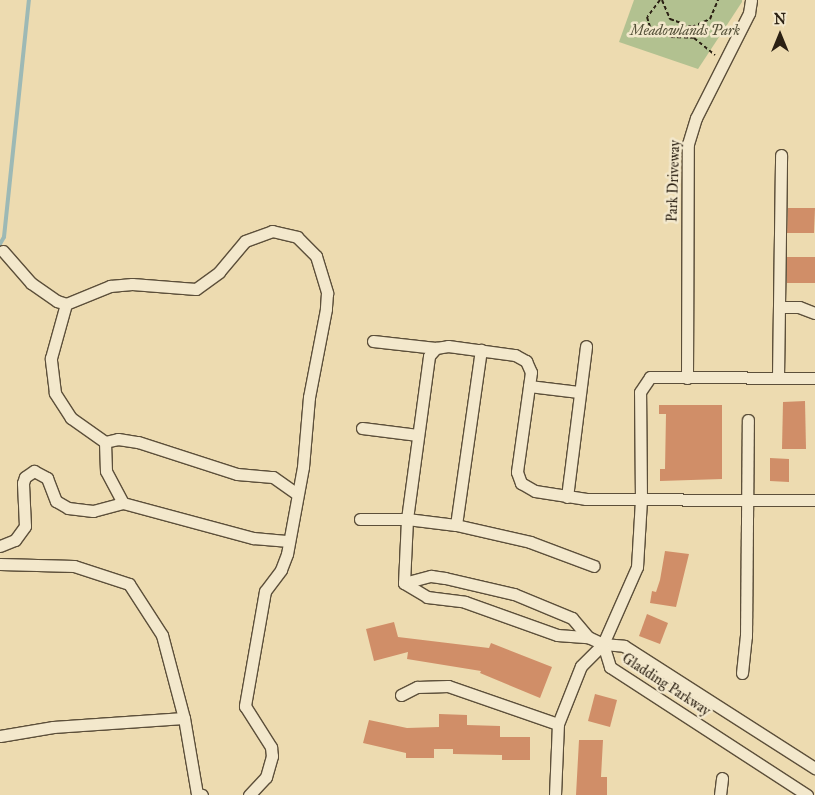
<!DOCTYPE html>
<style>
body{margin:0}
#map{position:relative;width:815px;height:795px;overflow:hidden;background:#eddbb0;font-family:"IM FELL Great Primer",serif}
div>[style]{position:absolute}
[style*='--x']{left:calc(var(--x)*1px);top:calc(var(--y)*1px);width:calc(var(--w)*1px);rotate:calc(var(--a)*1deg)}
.green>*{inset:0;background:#b2c190}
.stream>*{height:4px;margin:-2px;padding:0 2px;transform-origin:2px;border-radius:2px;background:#9db9b5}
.building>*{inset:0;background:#d08e68}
.path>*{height:2px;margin-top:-1px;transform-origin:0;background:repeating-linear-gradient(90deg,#2b2013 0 4px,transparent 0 6.5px)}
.roads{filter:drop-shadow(1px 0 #5c4f3a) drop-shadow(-1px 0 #5c4f3a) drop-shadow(0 1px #5c4f3a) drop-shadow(0 -1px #5c4f3a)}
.minor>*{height:11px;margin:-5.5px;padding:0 5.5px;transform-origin:5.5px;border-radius:5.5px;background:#f3e8cc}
span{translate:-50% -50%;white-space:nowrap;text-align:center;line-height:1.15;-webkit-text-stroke:5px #f3e8cc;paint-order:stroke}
.park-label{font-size:14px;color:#545038;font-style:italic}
.street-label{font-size:14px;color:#2b2013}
.north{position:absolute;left:755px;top:10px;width:50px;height:50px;-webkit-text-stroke:4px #f3e8cc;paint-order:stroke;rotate:0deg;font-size:14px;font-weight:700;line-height:20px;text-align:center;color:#2b2013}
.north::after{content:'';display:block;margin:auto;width:18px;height:22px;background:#2b2013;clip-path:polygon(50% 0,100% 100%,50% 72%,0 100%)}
</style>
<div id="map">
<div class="green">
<div style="clip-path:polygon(634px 0,742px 0,742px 2px,698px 69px,619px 42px)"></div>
</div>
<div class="stream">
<div style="--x:0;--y:244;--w:8;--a:-60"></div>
<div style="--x:4;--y:237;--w:238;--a:-84"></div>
</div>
<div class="building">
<div style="clip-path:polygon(788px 208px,815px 208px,814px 233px,787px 233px)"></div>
<div style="clip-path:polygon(787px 257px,815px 257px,815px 283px,787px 283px)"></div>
<div style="clip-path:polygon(805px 401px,806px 449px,782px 449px,783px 402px)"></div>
<div style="clip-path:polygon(659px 405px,722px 405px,722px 479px,660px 481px,660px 469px,665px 469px,666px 414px,659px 414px)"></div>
<div style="clip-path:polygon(770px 458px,789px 459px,789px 482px,770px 481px)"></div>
<div style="clip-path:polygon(665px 551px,689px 554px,676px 607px,650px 603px,652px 591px,656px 592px,660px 580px)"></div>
<div style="clip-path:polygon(647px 614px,668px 623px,660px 644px,639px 636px)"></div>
<div style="clip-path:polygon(394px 622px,398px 637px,489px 648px,491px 643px,552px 667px,540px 698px,480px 673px,481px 671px,407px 659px,408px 652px,374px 661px,366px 629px)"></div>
<div style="clip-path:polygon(595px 694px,617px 700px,610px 727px,588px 721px)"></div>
<div style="clip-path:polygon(439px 714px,467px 715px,467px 725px,500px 726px,500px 737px,530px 737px,530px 760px,502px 760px,502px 755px,453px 754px,453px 749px,434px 749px,434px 758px,406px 758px,406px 753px,363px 743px,369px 720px,407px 728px,439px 727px)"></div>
<div style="clip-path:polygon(579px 740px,603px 740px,601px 777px,607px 777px,607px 795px,576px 795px)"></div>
</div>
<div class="path">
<div style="--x:660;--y:0;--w:21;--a:127"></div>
<div style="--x:647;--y:17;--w:14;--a:73"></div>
<div style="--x:651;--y:30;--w:21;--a:19"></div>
<div style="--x:671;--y:37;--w:23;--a:2"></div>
<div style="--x:694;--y:38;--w:27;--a:39"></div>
<div style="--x:662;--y:0;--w:21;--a:67"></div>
<div style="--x:670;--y:19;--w:23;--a:20"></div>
<div style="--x:692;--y:27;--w:20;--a:-24"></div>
<div style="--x:710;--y:19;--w:21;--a:-67"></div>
<div style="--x:690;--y:27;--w:10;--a:90"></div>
</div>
<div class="roads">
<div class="minor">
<div style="--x:3;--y:251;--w:43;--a:48.8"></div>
<div style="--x:31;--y:283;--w:32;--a:35"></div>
<div style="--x:57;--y:301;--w:9;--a:18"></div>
<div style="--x:66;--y:304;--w:48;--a:-22.2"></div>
<div style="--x:110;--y:286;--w:22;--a:-5"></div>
<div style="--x:132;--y:284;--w:64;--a:4.5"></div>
<div style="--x:196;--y:289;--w:29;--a:-36"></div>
<div style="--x:219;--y:272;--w:40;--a:-50"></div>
<div style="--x:245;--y:241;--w:29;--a:-20"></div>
<div style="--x:272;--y:231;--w:26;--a:13"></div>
<div style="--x:297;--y:237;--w:27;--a:45"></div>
<div style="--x:316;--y:256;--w:39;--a:73"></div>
<div style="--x:327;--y:293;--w:16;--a:94"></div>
<div style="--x:326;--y:309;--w:90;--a:100.9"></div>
<div style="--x:309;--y:397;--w:70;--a:94.9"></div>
<div style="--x:303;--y:467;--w:88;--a:100.4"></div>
<div style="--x:287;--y:554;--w:17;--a:111"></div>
<div style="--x:281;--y:570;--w:26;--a:127"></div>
<div style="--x:265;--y:591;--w:117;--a:99.9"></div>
<div style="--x:245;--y:706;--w:49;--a:57.6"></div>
<div style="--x:271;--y:747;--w:9;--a:84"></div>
<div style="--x:272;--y:756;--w:22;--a:106"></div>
<div style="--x:266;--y:777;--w:25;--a:133"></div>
<div style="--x:781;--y:307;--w:18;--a:0"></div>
<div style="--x:799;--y:307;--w:17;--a:21"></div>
<div style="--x:373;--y:341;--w:63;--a:6.3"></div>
<div style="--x:778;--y:377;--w:222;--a:-89.2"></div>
<div style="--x:687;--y:378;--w:234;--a:-89.8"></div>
<div style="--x:688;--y:144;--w:27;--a:-73"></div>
<div style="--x:696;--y:118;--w:118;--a:-63.2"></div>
<div style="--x:749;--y:13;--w:13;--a:-81"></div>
<div style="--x:529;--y:386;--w:50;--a:6.8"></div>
<div style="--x:362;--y:428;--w:56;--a:7.1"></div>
<div style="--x:105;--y:442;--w:13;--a:-13"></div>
<div style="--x:118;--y:439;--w:20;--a:9"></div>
<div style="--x:138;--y:442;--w:104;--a:17.9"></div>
<div style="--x:237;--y:474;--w:36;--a:5"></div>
<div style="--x:273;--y:477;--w:29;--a:35"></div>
<div style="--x:567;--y:497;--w:152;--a:-82.8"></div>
<div style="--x:123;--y:503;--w:135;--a:15.1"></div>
<div style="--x:253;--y:538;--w:36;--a:5"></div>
<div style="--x:360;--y:519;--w:47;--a:0"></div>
<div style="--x:407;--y:519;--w:49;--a:7"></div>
<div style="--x:456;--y:525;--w:76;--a:12.9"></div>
<div style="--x:530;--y:542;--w:68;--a:20.6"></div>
<div style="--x:456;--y:525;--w:177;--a:-81.9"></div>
<div style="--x:0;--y:546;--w:16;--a:-22"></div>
<div style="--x:15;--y:540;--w:17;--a:-54"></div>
<div style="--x:25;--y:526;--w:43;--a:-92.7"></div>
<div style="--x:23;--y:483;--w:6;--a:-72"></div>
<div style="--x:25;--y:477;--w:11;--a:-34"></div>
<div style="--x:34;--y:471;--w:15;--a:28"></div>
<div style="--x:47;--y:478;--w:25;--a:69"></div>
<div style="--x:56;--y:501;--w:14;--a:30"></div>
<div style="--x:68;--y:508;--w:25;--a:7"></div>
<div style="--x:93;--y:511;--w:31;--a:-15"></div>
<div style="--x:123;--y:503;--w:36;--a:-118"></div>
<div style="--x:106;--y:471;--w:29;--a:-92"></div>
<div style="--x:105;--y:442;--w:42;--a:-144.8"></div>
<div style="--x:71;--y:418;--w:30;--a:-123"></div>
<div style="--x:55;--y:393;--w:35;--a:-97"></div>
<div style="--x:51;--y:358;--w:56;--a:-74.5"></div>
<div style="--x:0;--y:564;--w:74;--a:1.5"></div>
<div style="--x:74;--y:566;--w:58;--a:18.1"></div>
<div style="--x:129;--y:584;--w:61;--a:57.1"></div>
<div style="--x:162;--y:635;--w:86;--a:75.2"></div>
<div style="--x:184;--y:718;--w:77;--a:80.3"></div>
<div style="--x:197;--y:794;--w:5;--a:11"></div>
<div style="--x:404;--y:583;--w:64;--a:-87.3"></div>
<div style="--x:407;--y:519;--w:164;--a:-82.3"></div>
<div style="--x:429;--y:356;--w:11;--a:-49"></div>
<div style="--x:436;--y:348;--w:12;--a:-9"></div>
<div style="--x:448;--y:346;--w:68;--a:7.7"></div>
<div style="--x:515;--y:355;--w:13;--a:29"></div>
<div style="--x:526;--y:361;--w:12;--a:66"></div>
<div style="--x:531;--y:372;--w:101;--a:98"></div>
<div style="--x:517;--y:472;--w:12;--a:70"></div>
<div style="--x:521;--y:483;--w:16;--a:30"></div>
<div style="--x:535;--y:491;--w:52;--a:8.9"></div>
<div style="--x:586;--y:499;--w:229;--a:0.3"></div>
<div style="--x:404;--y:583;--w:27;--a:31"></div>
<div style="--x:427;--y:597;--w:38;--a:7"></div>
<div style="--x:465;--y:602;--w:98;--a:19.7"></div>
<div style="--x:557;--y:635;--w:31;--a:4"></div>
<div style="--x:588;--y:637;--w:17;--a:25"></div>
<div style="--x:603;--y:644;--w:21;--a:5"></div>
<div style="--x:624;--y:646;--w:227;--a:32.6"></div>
<div style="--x:404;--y:583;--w:28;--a:-15"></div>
<div style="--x:431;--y:576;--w:14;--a:8"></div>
<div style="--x:445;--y:578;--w:71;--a:13.1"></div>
<div style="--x:514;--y:594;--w:63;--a:22.5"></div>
<div style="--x:572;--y:618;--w:25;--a:50"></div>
<div style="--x:603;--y:644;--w:24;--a:73"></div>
<div style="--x:610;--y:667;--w:235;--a:33"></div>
<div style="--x:742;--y:673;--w:37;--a:-84"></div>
<div style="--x:746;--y:636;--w:216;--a:-89.5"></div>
<div style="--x:401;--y:695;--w:18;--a:-27"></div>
<div style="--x:417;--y:687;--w:31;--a:-2"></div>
<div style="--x:448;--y:686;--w:116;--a:19.1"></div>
<div style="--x:0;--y:736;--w:54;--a:-9.6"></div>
<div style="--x:53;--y:727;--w:131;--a:-3.9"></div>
<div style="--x:555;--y:795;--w:71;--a:-87.6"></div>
<div style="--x:558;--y:724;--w:62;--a:-68.4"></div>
<div style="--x:581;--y:666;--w:31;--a:-45"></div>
<div style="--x:603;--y:644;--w:84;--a:-66.2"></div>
<div style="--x:637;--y:567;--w:67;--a:-86.6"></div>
<div style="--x:641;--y:500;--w:108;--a:-90.5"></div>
<div style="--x:640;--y:392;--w:18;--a:-56"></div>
<div style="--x:650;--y:377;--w:165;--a:0.3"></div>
<div style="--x:720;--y:795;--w:17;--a:-83"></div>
</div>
</div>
<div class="park-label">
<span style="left:685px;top:31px">Meadowlands Park</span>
</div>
<div class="street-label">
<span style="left:674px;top:181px;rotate:-88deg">Park Driveway</span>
<span style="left:666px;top:685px;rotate:33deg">Gladding Parkway</span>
</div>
<div class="north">N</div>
</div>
